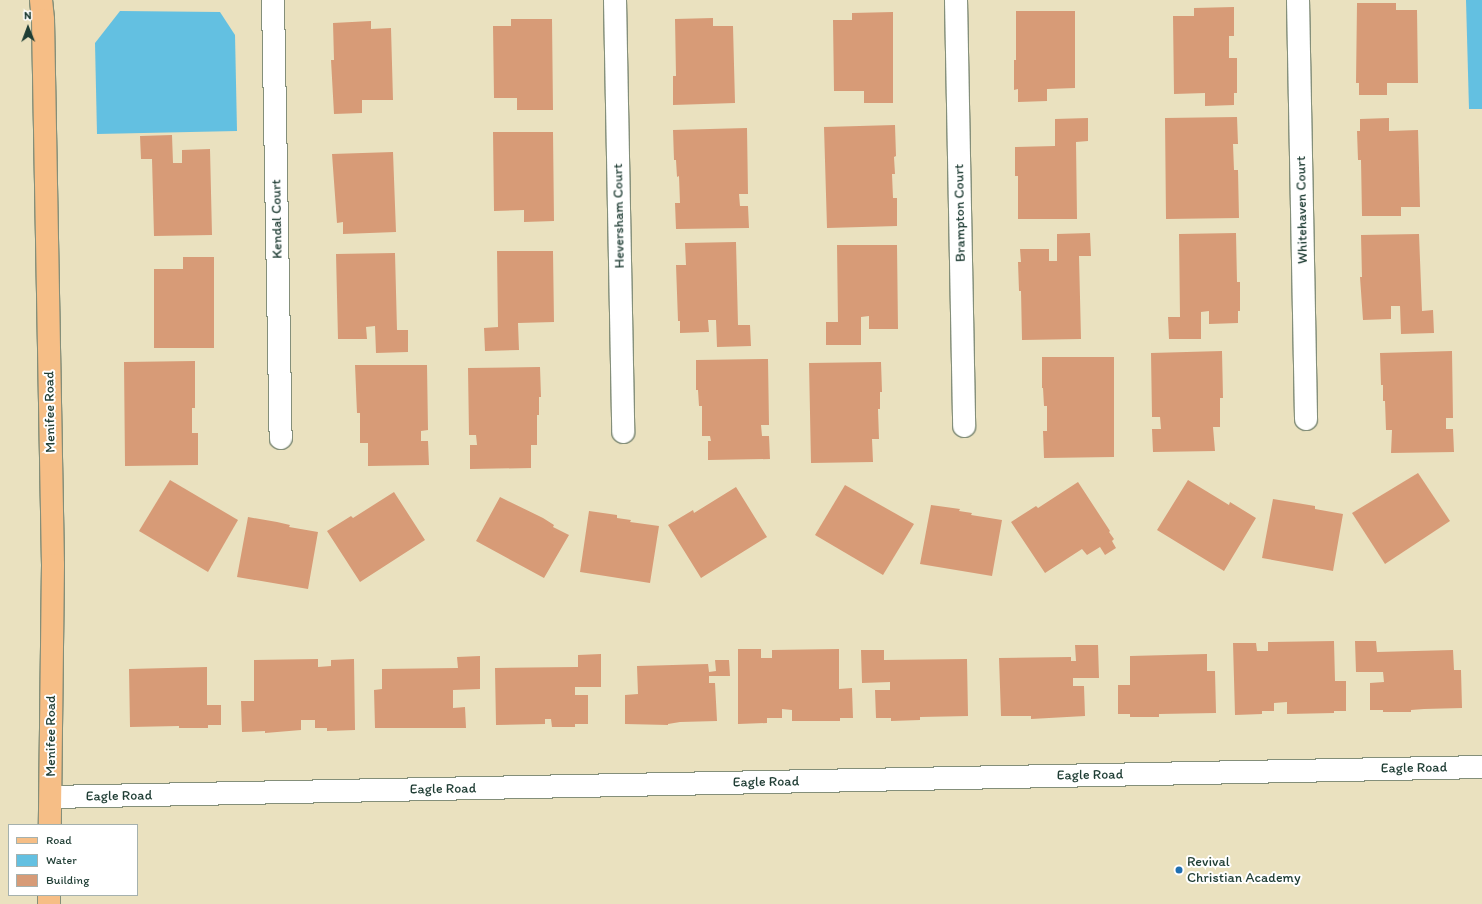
<!DOCTYPE html>
<style>
body{margin:0}
#map{position:relative;width:1482px;height:904px;overflow:hidden;background:#eae1bf;font-family:Itim,sans-serif}
div>[style]{position:absolute}
[style*='--x']{left:calc(var(--x)*1px);top:calc(var(--y)*1px);width:calc(var(--w)*1px);rotate:calc(var(--a)*1deg)}
.water>*{inset:0;background:#63c0e1}
.building>*{inset:0;background:#d79b77}
.roads{filter:drop-shadow(1px 0 #848f7a) drop-shadow(-1px 0 #848f7a) drop-shadow(0 1px #848f7a) drop-shadow(0 -1px #848f7a)}
.minor>*{height:22px;margin:-11px;padding:0 11px;transform-origin:11px;border-radius:11px;background:#fff}
.major>*{height:22px;margin:-11px;padding:0 11px;transform-origin:11px;border-radius:11px;background:#f6be86}
.dots>*{width:11px;height:11px;translate:-50% -50%;box-sizing:border-box;border:2px solid #fff;border-radius:50%}
span{translate:-50% -50%;white-space:nowrap;text-align:center;line-height:1.15;-webkit-text-stroke:4px #fff;paint-order:stroke}
.street-label{font-size:14px;color:#1f3d34}
.poi-label{font-size:14px;color:#1f3d34}
.left{translate:0 -50%;text-align:left}
.legend{position:absolute;left:8px;top:824px;width:130px;height:72px;box-sizing:border-box;background:#fff;border:1px solid #a5b1ae;margin:0;padding:5px 7px;list-style:none;font-size:12px;color:#1f3d34}
.legend li{display:flex;align-items:center;gap:8px;height:20px}
.legend b{width:20px;border:1px solid #a5b1ae}
.north{position:absolute;left:8px;top:8px;width:40px;height:40px;-webkit-text-stroke:3px #fff;paint-order:stroke;rotate:359deg;font-size:11px;font-weight:700;line-height:16px;text-align:center;color:#1f3d34}
.north::after{content:'';display:block;margin:auto;width:14px;height:18px;background:#1f3d34;clip-path:polygon(50% 0,100% 100%,50% 72%,0 100%)}
</style>
<div id="map">
<div class="water">
<div style="clip-path:polygon(1466px 0,1482px 0,1482px 109px,1469px 109px)"></div>
<div style="clip-path:polygon(120px 11px,220px 12px,235px 35px,237px 131px,97px 134px,95px 43px)"></div>
</div>
<div class="building">
<div style="clip-path:polygon(1357px 3px,1396px 3px,1396px 10px,1417px 10px,1418px 83px,1387px 83px,1387px 95px,1359px 95px,1359px 83px,1356px 83px)"></div>
<div style="clip-path:polygon(1234px 7px,1234px 36px,1229px 36px,1229px 58px,1237px 58px,1237px 93px,1234px 93px,1234px 105px,1205px 106px,1205px 93px,1174px 94px,1173px 16px,1194px 16px,1194px 8px)"></div>
<div style="clip-path:polygon(1016px 11px,1075px 11px,1075px 88px,1047px 89px,1047px 101px,1018px 102px,1018px 89px,1014px 90px,1014px 60px,1016px 60px)"></div>
<div style="clip-path:polygon(893px 12px,893px 103px,864px 103px,864px 91px,834px 91px,833px 20px,852px 20px,852px 13px)"></div>
<div style="clip-path:polygon(713px 18px,713px 26px,733px 26px,735px 103px,673px 105px,673px 76px,676px 76px,675px 19px)"></div>
<div style="clip-path:polygon(511px 19px,552px 19px,553px 110px,517px 110px,517px 98px,494px 98px,493px 26px,511px 26px)"></div>
<div style="clip-path:polygon(371px 21px,371px 29px,391px 28px,393px 100px,362px 100px,362px 113px,334px 114px,331px 60px,334px 60px,333px 23px)"></div>
<div style="clip-path:polygon(1237px 117px,1238px 144px,1233px 144px,1234px 170px,1238px 170px,1239px 218px,1166px 219px,1165px 118px)"></div>
<div style="clip-path:polygon(1088px 118px,1088px 141px,1076px 142px,1077px 219px,1018px 219px,1018px 176px,1015px 176px,1015px 147px,1055px 146px,1055px 119px)"></div>
<div style="clip-path:polygon(1389px 118px,1389px 131px,1418px 130px,1420px 207px,1401px 207px,1401px 216px,1362px 216px,1361px 160px,1358px 160px,1357px 131px,1360px 131px,1360px 119px)"></div>
<div style="clip-path:polygon(895px 125px,896px 156px,894px 157px,895px 174px,892px 174px,893px 198px,897px 198px,897px 226px,827px 228px,824px 127px)"></div>
<div style="clip-path:polygon(747px 128px,748px 194px,739px 194px,740px 206px,748px 206px,749px 228px,676px 229px,675px 203px,680px 203px,679px 176px,677px 177px,676px 160px,674px 160px,673px 130px)"></div>
<div style="clip-path:polygon(493px 132px,553px 132px,554px 221px,524px 222px,524px 210px,494px 211px)"></div>
<div style="clip-path:polygon(172px 135px,173px 163px,182px 163px,182px 150px,210px 149px,212px 235px,154px 236px,152px 159px,141px 159px,140px 136px)"></div>
<div style="clip-path:polygon(393px 152px,396px 232px,343px 234px,343px 222px,337px 223px,332px 154px)"></div>
<div style="clip-path:polygon(1090px 233px,1091px 256px,1079px 256px,1081px 339px,1022px 340px,1021px 291px,1019px 291px,1018px 262px,1021px 262px,1020px 249px,1049px 249px,1049px 261px,1057px 261px,1057px 234px)"></div>
<div style="clip-path:polygon(1236px 233px,1237px 282px,1240px 282px,1240px 311px,1238px 311px,1238px 323px,1209px 324px,1209px 311px,1201px 312px,1201px 339px,1169px 339px,1168px 317px,1180px 317px,1179px 234px)"></div>
<div style="clip-path:polygon(1419px 234px,1422px 311px,1433px 310px,1434px 333px,1401px 334px,1400px 306px,1391px 306px,1391px 319px,1363px 320px,1360px 277px,1362px 277px,1361px 235px)"></div>
<div style="clip-path:polygon(736px 242px,738px 325px,750px 325px,751px 346px,717px 347px,716px 320px,708px 320px,709px 332px,680px 333px,680px 321px,678px 321px,676px 265px,686px 265px,685px 243px)"></div>
<div style="clip-path:polygon(837px 245px,897px 245px,898px 329px,869px 329px,869px 316px,861px 317px,861px 345px,826px 345px,826px 322px,838px 322px)"></div>
<div style="clip-path:polygon(497px 251px,553px 251px,554px 322px,518px 323px,519px 350px,485px 351px,484px 328px,498px 327px)"></div>
<div style="clip-path:polygon(395px 253px,397px 330px,408px 330px,408px 352px,376px 353px,375px 326px,366px 327px,367px 339px,338px 339px,336px 254px)"></div>
<div style="clip-path:polygon(183px 257px,214px 257px,214px 348px,154px 348px,154px 269px,183px 269px)"></div>
<div style="clip-path:polygon(1222px 351px,1223px 398px,1220px 398px,1220px 427px,1213px 427px,1215px 451px,1153px 452px,1152px 429px,1161px 429px,1160px 417px,1152px 417px,1151px 353px)"></div>
<div style="clip-path:polygon(1452px 351px,1453px 418px,1446px 418px,1446px 429px,1453px 429px,1454px 452px,1391px 453px,1392px 430px,1386px 430px,1385px 401px,1383px 401px,1383px 385px,1381px 385px,1380px 353px)"></div>
<div style="clip-path:polygon(1042px 357px,1114px 357px,1114px 457px,1044px 458px,1043px 431px,1047px 431px,1047px 406px,1044px 406px,1043px 388px,1042px 388px)"></div>
<div style="clip-path:polygon(768px 359px,769px 425px,761px 425px,762px 436px,769px 436px,770px 459px,708px 460px,708px 441px,711px 441px,710px 436px,702px 436px,702px 406px,699px 406px,698px 390px,696px 390px,696px 360px)"></div>
<div style="clip-path:polygon(195px 361px,195px 408px,192px 408px,192px 433px,198px 433px,198px 465px,125px 466px,124px 362px)"></div>
<div style="clip-path:polygon(881px 362px,882px 392px,880px 392px,880px 409px,878px 409px,879px 439px,872px 439px,873px 462px,811px 463px,809px 363px)"></div>
<div style="clip-path:polygon(355px 365px,427px 365px,428px 430px,421px 431px,421px 441px,428px 441px,429px 465px,368px 466px,368px 443px,360px 443px,360px 413px,357px 413px)"></div>
<div style="clip-path:polygon(540px 367px,541px 397px,539px 397px,539px 415px,537px 415px,537px 445px,531px 445px,531px 468px,470px 469px,470px 445px,477px 445px,476px 435px,469px 435px,468px 368px)"></div>
<div style="clip-path:polygon(1418px 473px,1450px 521px,1385px 564px,1352px 513px)"></div>
<div style="clip-path:polygon(170px 480px,238px 520px,208px 572px,139px 531px)"></div>
<div style="clip-path:polygon(1188px 480px,1229px 505px,1230px 502px,1256px 518px,1224px 571px,1157px 530px)"></div>
<div style="clip-path:polygon(1078px 482px,1110px 531px,1109px 532px,1114px 539px,1112px 541px,1116px 548px,1105px 555px,1100px 547px,1087px 555px,1082px 549px,1045px 573px,1011px 522px,1036px 506px,1038px 508px)"></div>
<div style="clip-path:polygon(845px 485px,914px 524px,883px 575px,815px 535px)"></div>
<div style="clip-path:polygon(736px 487px,767px 537px,701px 578px,668px 525px,693px 510px,694px 513px)"></div>
<div style="clip-path:polygon(394px 492px,425px 540px,360px 582px,327px 531px,351px 516px,353px 518px)"></div>
<div style="clip-path:polygon(500px 497px,543px 518px,554px 525px,553px 527px,569px 535px,544px 578px,476px 541px)"></div>
<div style="clip-path:polygon(1273px 499px,1315px 506px,1315px 509px,1343px 514px,1333px 571px,1262px 558px)"></div>
<div style="clip-path:polygon(931px 505px,960px 509px,959px 511px,972px 513px,971px 515px,1002px 520px,992px 576px,920px 564px)"></div>
<div style="clip-path:polygon(589px 511px,617px 515px,617px 518px,631px 520px,630px 522px,659px 526px,650px 583px,580px 572px)"></div>
<div style="clip-path:polygon(248px 517px,277px 522px,290px 525px,289px 527px,318px 532px,308px 589px,237px 577px)"></div>
<div style="clip-path:polygon(1334px 641px,1335px 681px,1346px 681px,1346px 711px,1334px 711px,1334px 713px,1287px 714px,1287px 702px,1274px 703px,1274px 711px,1262px 711px,1262px 714px,1235px 715px,1233px 643px,1256px 643px,1257px 651px,1268px 651px,1268px 642px)"></div>
<div style="clip-path:polygon(1355px 641px,1376px 641px,1377px 652px,1453px 650px,1454px 670px,1461px 670px,1462px 708px,1424px 709px,1411px 710px,1411px 712px,1383px 712px,1383px 710px,1370px 710px,1370px 683px,1384px 682px,1383px 672px,1356px 672px)"></div>
<div style="clip-path:polygon(1075px 645px,1098px 645px,1099px 678px,1073px 678px,1073px 686px,1084px 686px,1085px 716px,1031px 719px,1031px 716px,1001px 716px,999px 658px,1071px 657px,1071px 661px,1076px 661px)"></div>
<div style="clip-path:polygon(738px 649px,761px 649px,761px 658px,772px 658px,772px 650px,839px 649px,839px 689px,852px 688px,853px 718px,840px 718px,840px 721px,792px 721px,792px 710px,782px 709px,782px 718px,767px 718px,767px 723px,738px 724px)"></div>
<div style="clip-path:polygon(861px 650px,884px 650px,884px 660px,967px 659px,968px 716px,920px 717px,920px 720px,891px 721px,891px 718px,876px 718px,875px 690px,890px 690px,890px 682px,862px 683px)"></div>
<div style="clip-path:polygon(601px 654px,601px 687px,575px 687px,575px 695px,588px 695px,588px 724px,575px 724px,575px 727px,552px 727px,551px 719px,545px 719px,545px 724px,496px 725px,495px 668px,578px 667px,578px 655px)"></div>
<div style="clip-path:polygon(1207px 654px,1207px 671px,1215px 671px,1216px 713px,1159px 714px,1159px 717px,1130px 717px,1130px 714px,1118px 714px,1118px 685px,1130px 685px,1130px 656px)"></div>
<div style="clip-path:polygon(480px 656px,480px 689px,453px 690px,453px 708px,465px 707px,466px 728px,375px 728px,374px 690px,382px 689px,382px 669px,458px 668px,457px 657px)"></div>
<div style="clip-path:polygon(318px 659px,318px 667px,331px 666px,331px 660px,354px 659px,355px 730px,327px 731px,327px 728px,315px 728px,315px 720px,301px 720px,301px 730px,265px 733px,265px 731px,242px 732px,241px 701px,254px 701px,254px 660px)"></div>
<div style="clip-path:polygon(715px 660px,729px 660px,730px 676px,709px 676px,709px 683px,715px 683px,717px 721px,680px 722px,668px 724px,668px 725px,625px 724px,625px 695px,638px 694px,637px 666px,708px 664px,709px 672px,716px 671px)"></div>
<div style="clip-path:polygon(207px 667px,207px 705px,221px 705px,221px 725px,208px 725px,208px 728px,179px 728px,179px 726px,130px 727px,129px 669px)"></div>
</div>
<div class="roads">
<div class="minor">
<div style="--x:273;--y:0;--w:438;--a:89"></div>
<div style="--x:615;--y:0;--w:432;--a:88.9"></div>
<div style="--x:956;--y:0;--w:426;--a:88.9"></div>
<div style="--x:1298;--y:0;--w:419;--a:88.9"></div>
<div style="--x:51;--y:797;--w:1431;--a:-1.2"></div>
</div>
<div class="major">
<div style="--x:41;--y:0;--w:20;--a:84"></div>
<div style="--x:43;--y:20;--w:545;--a:88.95"></div>
<div style="--x:53;--y:565;--w:260;--a:90.7"></div>
<div style="--x:49;--y:904;--w:9;--a:-90"></div>
</div>
</div>
<div class="dots">
<div style="left:1179px;top:870px;background:#1f6fb2"></div>
</div>
<div class="street-label">
<span style="left:1302px;top:210px;rotate:-91deg">Whitehaven Court</span>
<span style="left:960px;top:213px;rotate:-91deg">Brampton Court</span>
<span style="left:619px;top:216px;rotate:-91deg">Heversham Court</span>
<span style="left:277px;top:219px;rotate:-91deg">Kendal Court</span>
<span style="left:50px;top:412px;rotate:-91deg">Menifee Road</span>
<span style="left:51px;top:736px;rotate:-90deg">Menifee Road</span>
<span style="left:1414px;top:768px;rotate:-1deg">Eagle Road</span>
<span style="left:1090px;top:775px;rotate:-1deg">Eagle Road</span>
<span style="left:766px;top:782px;rotate:-1deg">Eagle Road</span>
<span style="left:443px;top:789px;rotate:-1deg">Eagle Road</span>
<span style="left:119px;top:796px;rotate:-1deg">Eagle Road</span>
</div>
<div class="poi-label">
<span class="left" style="left:1187px;top:870px">Revival<br>Christian Academy</span>
</div>
<ul class="legend">
<li><b style="height:5px;background:#f6be86"></b>Road</li>
<li><b style="height:11px;background:#63c0e1"></b>Water</li>
<li><b style="height:11px;background:#d79b77"></b>Building</li>
</ul>
<div class="north">N</div>
</div>
